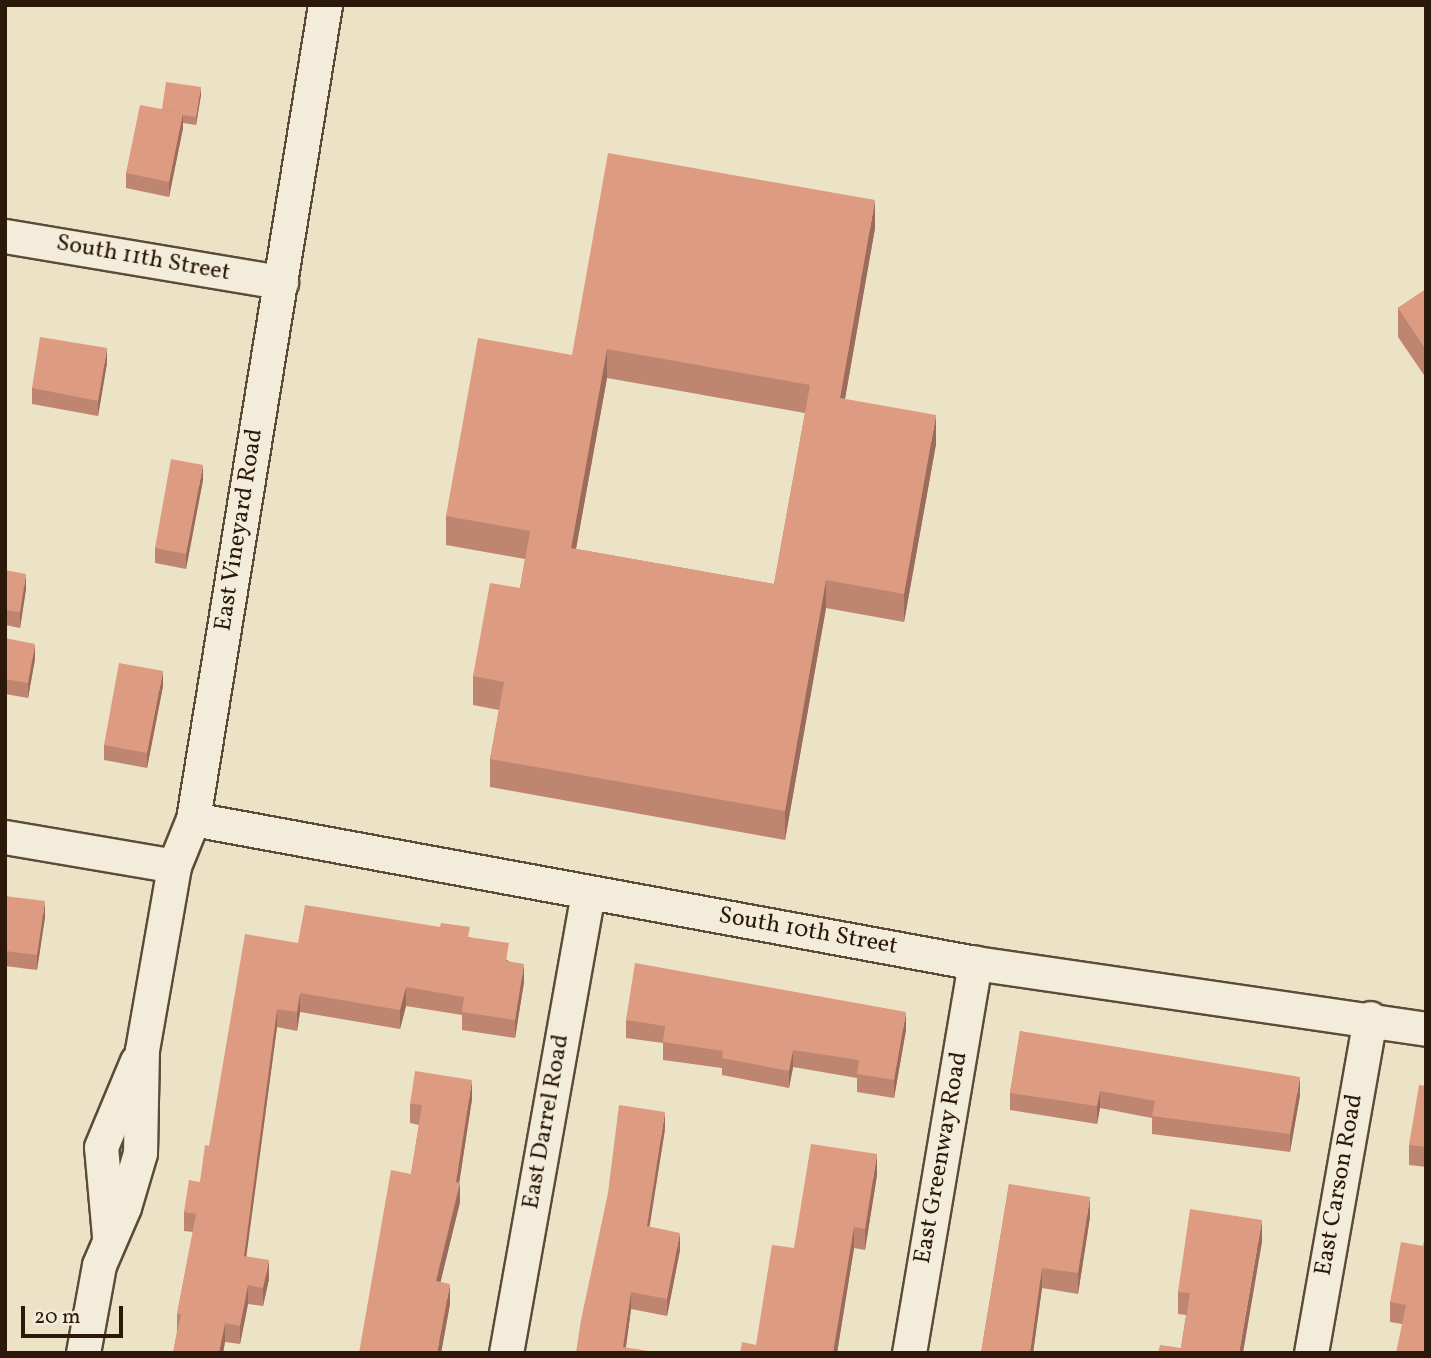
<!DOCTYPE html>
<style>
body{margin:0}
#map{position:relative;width:1431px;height:1358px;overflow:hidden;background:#ece2c6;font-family:Vollkorn,serif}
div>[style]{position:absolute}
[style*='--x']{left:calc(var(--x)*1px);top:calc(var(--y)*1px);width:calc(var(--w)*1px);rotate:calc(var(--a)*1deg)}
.roads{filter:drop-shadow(2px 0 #5c4b38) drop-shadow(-2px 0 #5c4b38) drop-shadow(0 2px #5c4b38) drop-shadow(0 -2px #5c4b38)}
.minor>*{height:33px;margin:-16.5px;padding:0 16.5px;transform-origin:16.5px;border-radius:16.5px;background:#f3ecda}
.wall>*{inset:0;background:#be8570}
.shaded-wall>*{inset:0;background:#9b6c5b}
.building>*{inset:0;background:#dd9b82}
span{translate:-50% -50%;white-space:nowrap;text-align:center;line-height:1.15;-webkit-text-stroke:6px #f3ecda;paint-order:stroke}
.street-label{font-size:24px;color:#2c1909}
.frame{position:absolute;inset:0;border:7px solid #2c1909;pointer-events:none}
.scale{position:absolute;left:21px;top:1306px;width:102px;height:32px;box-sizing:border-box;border:4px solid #2c1909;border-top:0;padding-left:9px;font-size:21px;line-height:24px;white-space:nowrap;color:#2c1909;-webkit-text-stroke:5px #f3ecda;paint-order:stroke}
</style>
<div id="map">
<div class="roads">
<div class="minor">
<div style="--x:5;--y:236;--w:280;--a:9.5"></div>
<div style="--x:193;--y:819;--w:795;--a:10.43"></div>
<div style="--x:975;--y:963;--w:456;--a:8.3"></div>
<div style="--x:5;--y:837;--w:171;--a:9.7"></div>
<div style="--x:109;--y:1236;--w:89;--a:-95.1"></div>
<div style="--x:101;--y:1147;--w:93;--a:-67.3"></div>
<div style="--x:83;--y:1353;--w:89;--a:-79.7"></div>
<div style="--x:99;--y:1265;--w:63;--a:-66.7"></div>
<div style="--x:124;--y:1207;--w:56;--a:-73.5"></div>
<div style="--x:140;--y:1153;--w:103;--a:-88.9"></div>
<div style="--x:142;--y:1050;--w:187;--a:-80.1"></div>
<div style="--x:174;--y:866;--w:51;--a:-68"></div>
<div style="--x:193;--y:819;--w:825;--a:-80.79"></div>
<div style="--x:506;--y:1353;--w:468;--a:-79.9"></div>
<div style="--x:909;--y:1353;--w:396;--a:-80.4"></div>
<div style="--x:1311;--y:1353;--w:340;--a:-80"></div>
</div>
</div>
<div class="wall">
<div style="clip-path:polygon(201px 95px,196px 125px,183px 123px,183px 128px,169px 197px,126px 188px,126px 173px,162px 109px)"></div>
<div style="clip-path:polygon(evenodd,875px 228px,845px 399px,936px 444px,904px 622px,826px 608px,785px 840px,490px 787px,490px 759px,499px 710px,473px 705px,473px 676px,520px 588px,525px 559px,446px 545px,446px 516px,572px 355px,875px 228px,607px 378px,805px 413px,774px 584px,576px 549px,607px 378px)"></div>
<div style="clip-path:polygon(1426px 289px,1426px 378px,1398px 337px,1398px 308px)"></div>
<div style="clip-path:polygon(107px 363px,98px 416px,32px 404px,32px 388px)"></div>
<div style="clip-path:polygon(203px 480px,186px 569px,155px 563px,155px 548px)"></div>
<div style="clip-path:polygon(5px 570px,26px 589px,20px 628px,5px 625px)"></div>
<div style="clip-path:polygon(5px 638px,35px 659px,28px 698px,5px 694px)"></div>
<div style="clip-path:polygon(163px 686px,147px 768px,104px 760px,104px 745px)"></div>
<div style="clip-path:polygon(5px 896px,45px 917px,37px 970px,5px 966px)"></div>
<div style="clip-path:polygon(470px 937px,509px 961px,524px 982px,515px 1038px,462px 1030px,462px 1015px,406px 1006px,400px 1029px,300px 1012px,297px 1031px,277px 1027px,246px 1256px,269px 1279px,263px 1306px,248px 1304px,240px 1344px,225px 1342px,223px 1353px,173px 1353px,177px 1332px,177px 1314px,193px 1232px,184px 1231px,184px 1212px,200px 1182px,209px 1146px,298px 943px)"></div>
<div style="clip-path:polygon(626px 1020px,906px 1030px,894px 1098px,857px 1092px,857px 1078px,793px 1067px,789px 1088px,722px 1075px,722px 1068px,663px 1060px,663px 1043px,626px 1038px)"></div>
<div style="clip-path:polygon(1020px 1031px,1300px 1095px,1290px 1152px,1152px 1134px,1152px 1118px,1100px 1108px,1097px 1124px,1010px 1110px,1010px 1093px)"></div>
<div style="clip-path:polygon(1426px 1086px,1426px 1167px,1409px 1165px,1409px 1145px)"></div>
<div style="clip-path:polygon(472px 1099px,459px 1182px,460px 1202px,440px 1282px,450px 1304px,441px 1353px,411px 1174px,419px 1125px,410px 1123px,410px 1104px)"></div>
<div style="clip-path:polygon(665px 1129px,649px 1227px,680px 1250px,667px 1316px,631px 1309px,626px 1347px,576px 1353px)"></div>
<div style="clip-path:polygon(877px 1175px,865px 1250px,854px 1248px,837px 1353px,740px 1353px,756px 1345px,794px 1248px)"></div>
<div style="clip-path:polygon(1009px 1184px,1090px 1217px,1078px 1294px,1042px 1288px,1033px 1353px,981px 1353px)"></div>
<div style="clip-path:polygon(1262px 1242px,1181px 1348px,1186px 1315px,1178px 1314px,1178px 1292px)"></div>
<div style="clip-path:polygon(1423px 1246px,1426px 1353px,1402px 1324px,1390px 1322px,1390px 1302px)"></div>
</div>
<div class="shaded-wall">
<div style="clip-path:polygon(201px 87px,201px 95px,196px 125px,196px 117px)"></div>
<div style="clip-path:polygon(183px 113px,183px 128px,169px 197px,169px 182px)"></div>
<div style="clip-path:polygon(875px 200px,875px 228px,840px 427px,840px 398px)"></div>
<div style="clip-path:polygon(107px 348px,107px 363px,98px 416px,98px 401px)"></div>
<div style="clip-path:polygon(607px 349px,607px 378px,571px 576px,571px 548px)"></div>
<div style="clip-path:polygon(936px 415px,936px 444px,904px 622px,904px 594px)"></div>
<div style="clip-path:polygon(203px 465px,203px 480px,186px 569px,186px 554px)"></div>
<div style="clip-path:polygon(26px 574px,26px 589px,20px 628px,20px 612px)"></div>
<div style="clip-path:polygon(826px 580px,826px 608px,785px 840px,785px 811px)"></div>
<div style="clip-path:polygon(35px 644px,35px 659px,28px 698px,28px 683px)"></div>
<div style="clip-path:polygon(163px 671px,163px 686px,147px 768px,147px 753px)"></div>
<div style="clip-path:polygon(45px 901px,45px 917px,37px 970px,37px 955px)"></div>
<div style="clip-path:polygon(524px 964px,524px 982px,515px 1038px,515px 1020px)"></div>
<div style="clip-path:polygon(406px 987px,406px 1006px,400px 1029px,400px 1010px)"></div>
<div style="clip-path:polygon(300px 993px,300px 1012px,297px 1031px,297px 1012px)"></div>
<div style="clip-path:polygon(277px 1009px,277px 1027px,244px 1274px,244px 1256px)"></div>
<div style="clip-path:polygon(906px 1012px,906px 1030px,894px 1098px,894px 1080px)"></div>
<div style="clip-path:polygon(793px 1050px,793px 1067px,789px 1088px,789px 1071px)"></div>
<div style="clip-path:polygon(1300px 1077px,1300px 1095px,1290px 1152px,1290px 1134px)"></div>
<div style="clip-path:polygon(472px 1080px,472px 1099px,458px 1191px,460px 1183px,460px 1202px,436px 1301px,436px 1281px,456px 1182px)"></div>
<div style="clip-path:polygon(1100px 1091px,1100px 1108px,1097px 1124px,1097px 1106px)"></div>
<div style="clip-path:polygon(665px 1112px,665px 1129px,647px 1243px,647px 1226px)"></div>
<div style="clip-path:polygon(877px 1154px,877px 1175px,865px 1250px,865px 1229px)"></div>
<div style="clip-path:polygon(1090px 1197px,1090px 1217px,1078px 1294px,1078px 1273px)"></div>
<div style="clip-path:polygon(1262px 1220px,1262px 1242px,1243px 1353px,1239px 1353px)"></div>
<div style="clip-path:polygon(854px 1227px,854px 1248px,837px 1353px,833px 1353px)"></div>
<div style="clip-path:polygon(680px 1233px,680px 1250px,667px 1316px,667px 1299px)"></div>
<div style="clip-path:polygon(269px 1260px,269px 1279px,263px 1306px,263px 1288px)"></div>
<div style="clip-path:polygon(1042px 1268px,1042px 1288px,1033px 1353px,1030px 1353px)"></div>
<div style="clip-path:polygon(450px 1284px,450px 1304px,441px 1353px,437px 1353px)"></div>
<div style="clip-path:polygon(248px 1285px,248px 1304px,240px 1344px,240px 1326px)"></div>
<div style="clip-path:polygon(631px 1292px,631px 1309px,625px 1353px,623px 1347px)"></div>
<div style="clip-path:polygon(225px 1323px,225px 1342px,223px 1353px,219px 1353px)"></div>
</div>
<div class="building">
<div style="clip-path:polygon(166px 82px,201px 87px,196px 117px,183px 115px,183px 113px,162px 109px)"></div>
<div style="clip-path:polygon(140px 105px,183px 113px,169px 182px,126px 173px)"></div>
<div style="clip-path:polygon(evenodd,608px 153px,875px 200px,840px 398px,936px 415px,904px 594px,826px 580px,785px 811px,490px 759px,504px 682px,473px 676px,490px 583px,520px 588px,530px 531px,446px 516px,478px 338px,572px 355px,608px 153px,607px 349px,810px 385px,774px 584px,571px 548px,607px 349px)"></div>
<div style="clip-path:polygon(1426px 289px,1426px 350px,1398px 308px)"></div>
<div style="clip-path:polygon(40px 337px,107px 348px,98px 401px,32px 388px)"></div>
<div style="clip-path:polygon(171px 459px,203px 465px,186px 554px,155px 548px)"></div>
<div style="clip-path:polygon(5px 570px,26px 574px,20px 612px,5px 610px)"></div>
<div style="clip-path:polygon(5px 638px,35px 644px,28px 683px,5px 679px)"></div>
<div style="clip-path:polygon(119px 663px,163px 671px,147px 753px,104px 745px)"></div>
<div style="clip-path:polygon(5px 896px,45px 901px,37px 955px,5px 951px)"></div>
<div style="clip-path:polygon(305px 905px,440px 927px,441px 923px,470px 927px,468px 937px,509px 943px,506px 961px,524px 964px,515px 1020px,462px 1012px,464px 997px,406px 987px,400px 1010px,300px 993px,297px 1012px,277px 1009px,244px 1256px,269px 1260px,263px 1288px,248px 1285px,240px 1326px,225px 1323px,219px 1353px,173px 1353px,181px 1314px,177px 1314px,196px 1214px,184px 1212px,189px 1180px,200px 1182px,205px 1145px,209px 1146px,245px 934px,298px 943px)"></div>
<div style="clip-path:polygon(635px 963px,906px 1012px,894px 1080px,857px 1074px,859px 1060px,793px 1050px,789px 1071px,722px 1058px,723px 1051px,663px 1042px,665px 1026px,626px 1020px)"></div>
<div style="clip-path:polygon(1020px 1031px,1300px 1077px,1290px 1134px,1152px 1116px,1155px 1101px,1100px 1091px,1097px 1106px,1010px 1093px)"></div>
<div style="clip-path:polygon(415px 1071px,472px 1080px,456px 1182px,460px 1183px,436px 1281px,450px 1284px,437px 1353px,359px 1353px,391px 1170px,411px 1174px,422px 1105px,410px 1104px)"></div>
<div style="clip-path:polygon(1419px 1085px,1426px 1086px,1426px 1147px,1409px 1145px)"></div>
<div style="clip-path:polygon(619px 1105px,665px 1112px,647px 1226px,680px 1233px,667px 1299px,631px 1292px,623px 1347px,655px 1352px,655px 1353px,576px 1353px,581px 1320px,608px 1193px)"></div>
<div style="clip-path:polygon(811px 1144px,877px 1154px,865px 1229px,854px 1227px,833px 1353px,740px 1353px,742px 1342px,756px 1345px,772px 1245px,794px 1248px)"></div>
<div style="clip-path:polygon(1009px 1184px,1090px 1197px,1078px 1273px,1042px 1268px,1030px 1353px,981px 1353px)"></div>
<div style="clip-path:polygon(1190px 1209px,1262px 1220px,1239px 1353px,1158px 1353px,1160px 1345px,1181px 1348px,1190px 1293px,1178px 1292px)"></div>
<div style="clip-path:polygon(1426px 1230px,1426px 1353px,1396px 1353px,1406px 1305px,1390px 1302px,1401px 1242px,1423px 1246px)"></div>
</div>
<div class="street-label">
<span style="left:143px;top:259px;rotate:10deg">South 11th Street</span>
<span style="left:240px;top:530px;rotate:-81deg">East Vineyard Road</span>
<span style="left:808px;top:932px;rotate:10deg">South 10th Street</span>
<span style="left:547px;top:1122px;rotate:-80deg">East Darrel Road</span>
<span style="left:942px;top:1158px;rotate:-80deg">East Greenway Road</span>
<span style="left:1340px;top:1185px;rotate:-80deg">East Carson Road</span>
</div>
<div class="frame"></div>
<div class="scale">20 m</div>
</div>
